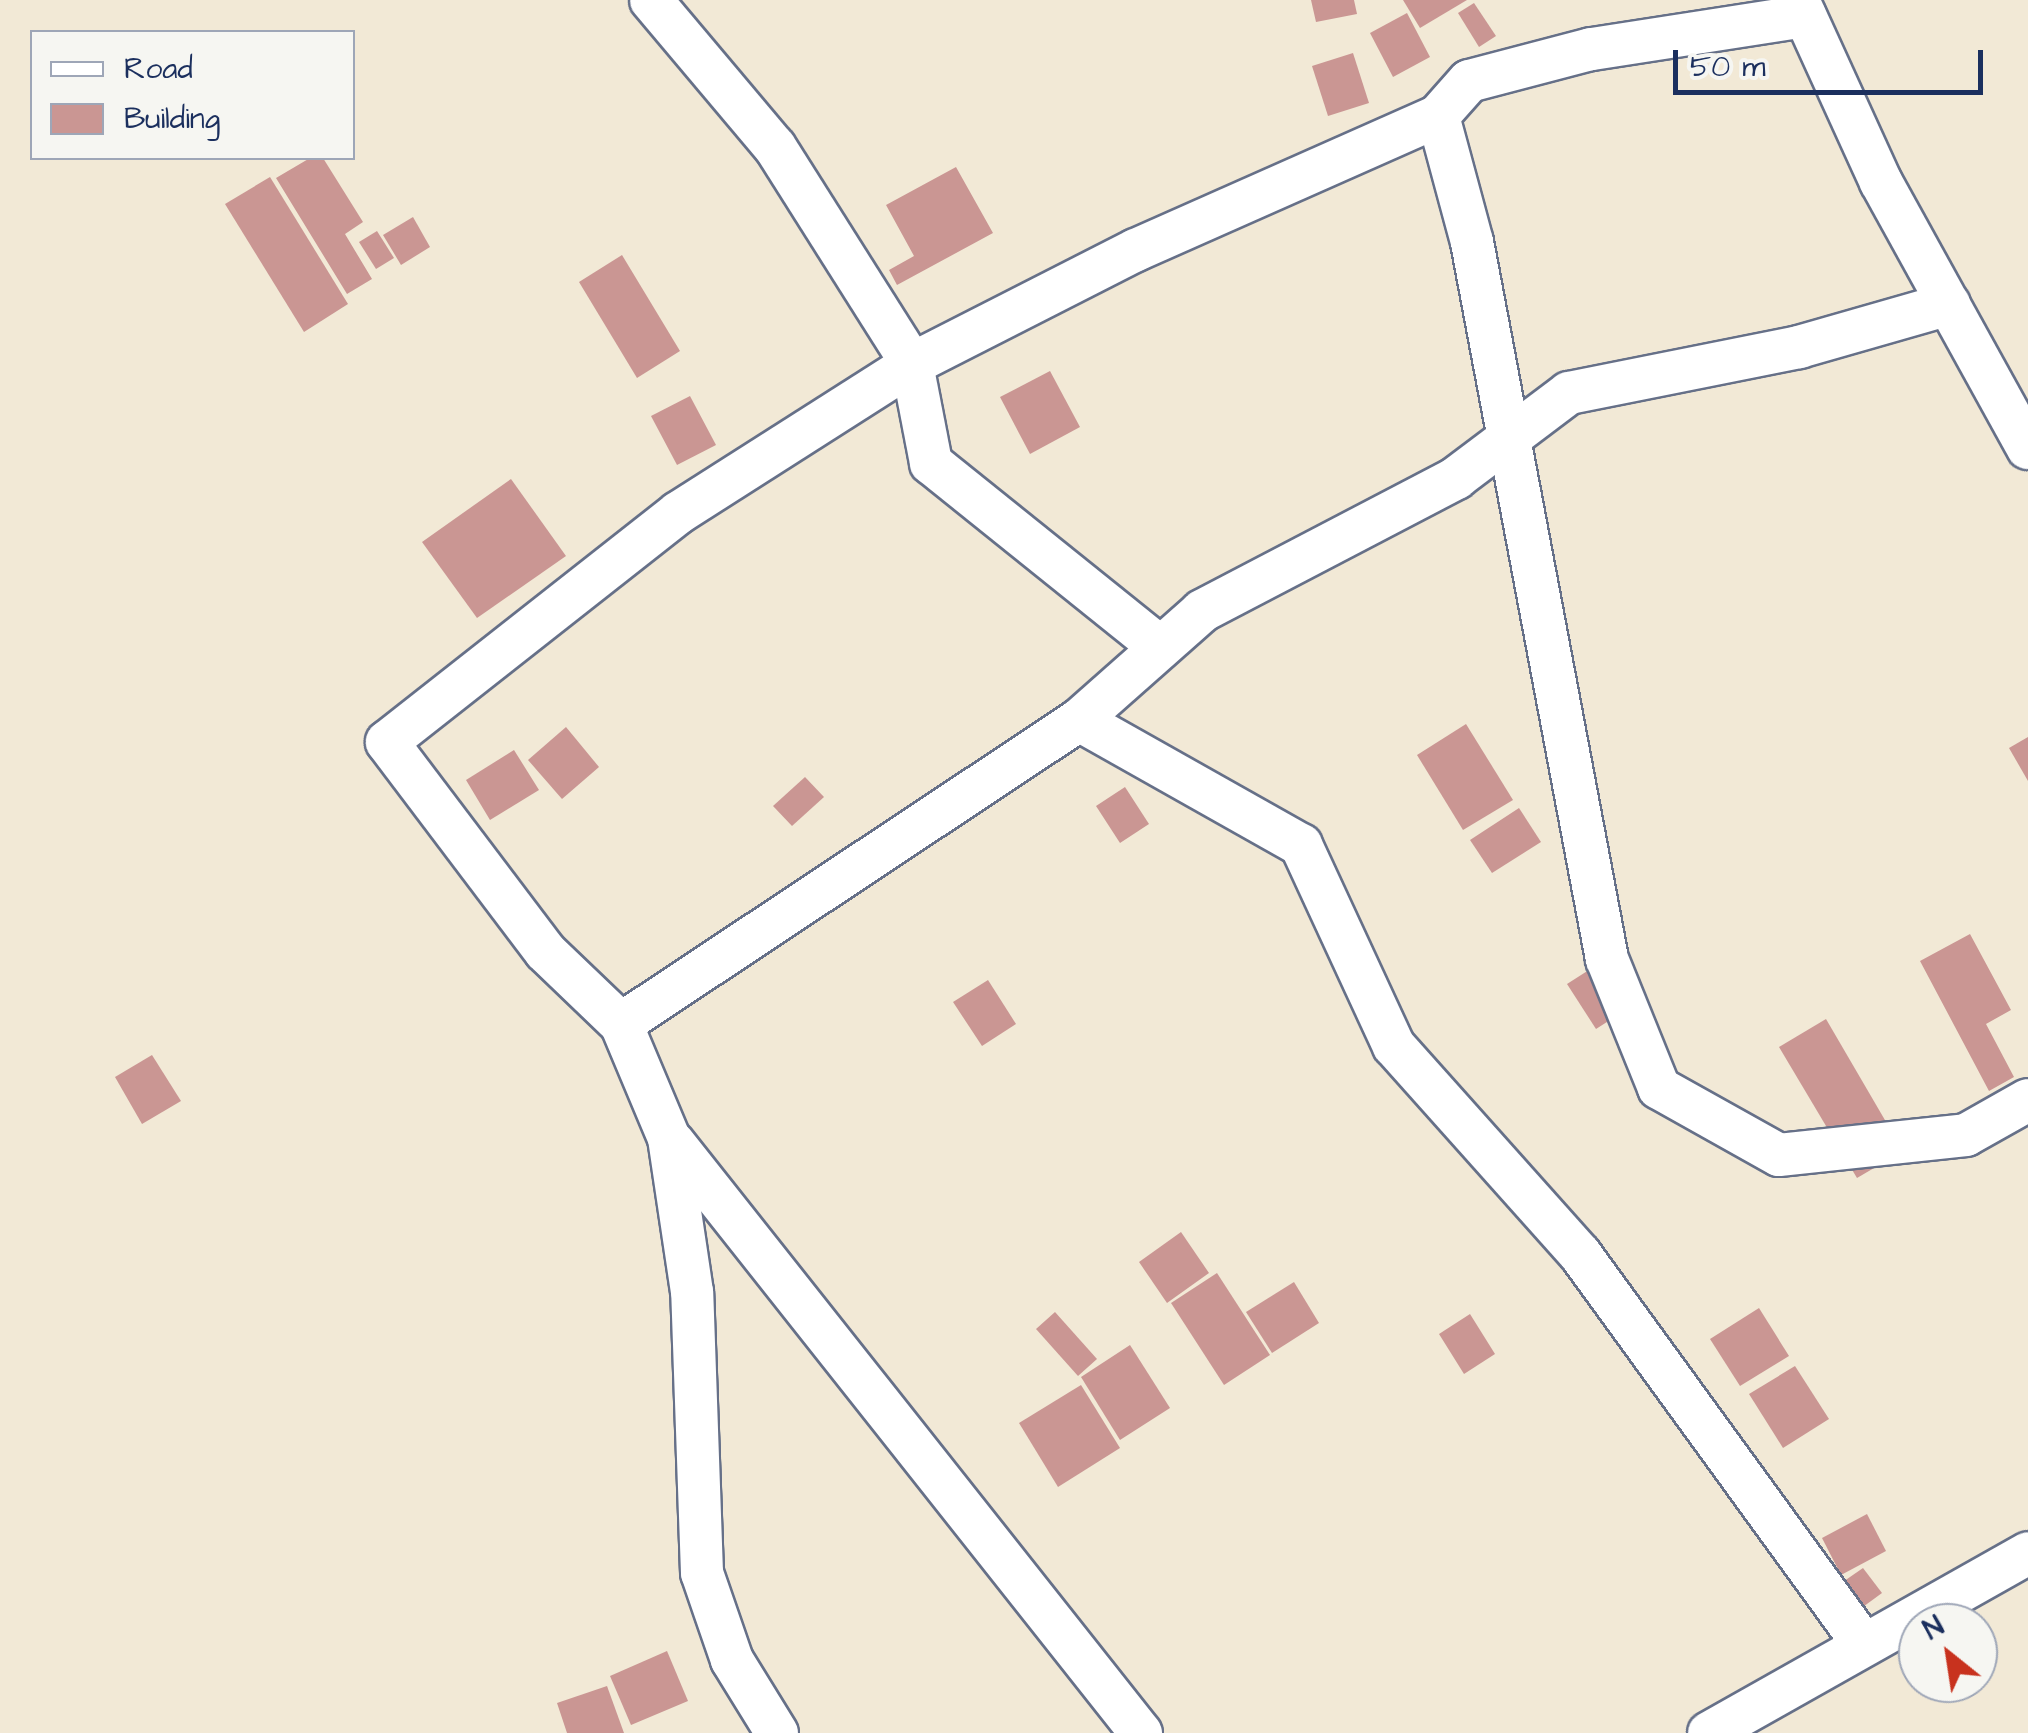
<!DOCTYPE html>
<style>
body{margin:0}
#map{position:relative;width:2028px;height:1733px;overflow:hidden;background:#f2e9d6;font-family:"Architects Daughter",sans-serif}
div>[style]{position:absolute}
[style*='--x']{left:calc(var(--x)*1px);top:calc(var(--y)*1px);width:calc(var(--w)*1px);rotate:calc(var(--a)*1deg)}
.building>*{inset:0;background:#ca9693}
.roads{filter:drop-shadow(2px 0 #667088) drop-shadow(-2px 0 #667088) drop-shadow(0 2px #667088) drop-shadow(0 -2px #667088)}
.minor>*{height:42px;margin:-21px;padding:0 21px;transform-origin:21px;border-radius:21px;background:#fff}
span{translate:-50% -50%;white-space:nowrap;text-align:center;line-height:1.15;-webkit-text-stroke:8px #f6f6f2;paint-order:stroke}
.legend{position:absolute;left:30px;top:30px;width:325px;height:130px;box-sizing:border-box;background:#f6f6f2;border:2px solid #9ea6b7;margin:0;padding:12px 18px;list-style:none;font-size:30px;color:#1b2f5e}
.legend li{display:flex;align-items:center;gap:20px;height:50px}
.legend b{width:50px;border:2px solid #9ea6b7}
.north{position:absolute;left:1898px;top:1603px;width:100px;height:100px;box-sizing:border-box;background:#f6f6f2;border:2px solid #9ea6b7;border-radius:50%;rotate:330deg;font-size:28px;font-weight:700;line-height:40px;text-align:center;color:#1b2f5e}
.north::after{content:'';display:block;margin:auto;width:35px;height:45px;background:#c8321e;clip-path:polygon(50% 0,100% 100%,50% 72%,0 100%)}
.scale{position:absolute;left:1673px;top:50px;width:310px;height:45px;box-sizing:border-box;border:5px solid #1b2f5e;border-top:0;padding-left:12px;font-size:30px;line-height:35px;white-space:nowrap;color:#1b2f5e;-webkit-text-stroke:8px #f6f6f2;paint-order:stroke}
</style>
<div id="map">
<div class="building">
<div style="clip-path:polygon(1311px 0,1354px 0,1357px 14px,1316px 22px)"></div>
<div style="clip-path:polygon(1403px 0,1467px 0,1420px 28px)"></div>
<div style="clip-path:polygon(1474px 3px,1496px 36px,1479px 47px,1458px 13px)"></div>
<div style="clip-path:polygon(1407px 13px,1430px 57px,1393px 77px,1370px 33px)"></div>
<div style="clip-path:polygon(1353px 53px,1369px 103px,1328px 116px,1312px 66px)"></div>
<div style="clip-path:polygon(310px 158px,323px 158px,363px 222px,345px 234px,372px 279px,347px 294px,276px 178px)"></div>
<div style="clip-path:polygon(956px 167px,993px 233px,897px 285px,889px 270px,914px 256px,886px 205px)"></div>
<div style="clip-path:polygon(270px 177px,348px 304px,304px 332px,225px 204px)"></div>
<div style="clip-path:polygon(413px 217px,430px 247px,401px 265px,383px 235px)"></div>
<div style="clip-path:polygon(377px 231px,394px 258px,376px 269px,359px 242px)"></div>
<div style="clip-path:polygon(622px 255px,680px 351px,637px 378px,579px 282px)"></div>
<div style="clip-path:polygon(1050px 371px,1080px 427px,1030px 454px,1000px 397px)"></div>
<div style="clip-path:polygon(690px 396px,716px 445px,677px 465px,651px 416px)"></div>
<div style="clip-path:polygon(511px 479px,566px 556px,477px 618px,422px 542px)"></div>
<div style="clip-path:polygon(1466px 724px,1513px 800px,1463px 830px,1417px 755px)"></div>
<div style="clip-path:polygon(566px 727px,599px 767px,562px 799px,528px 760px)"></div>
<div style="clip-path:polygon(2028px 737px,2028px 781px,2009px 748px)"></div>
<div style="clip-path:polygon(514px 750px,539px 790px,490px 820px,466px 780px)"></div>
<div style="clip-path:polygon(805px 777px,824px 797px,792px 826px,773px 806px)"></div>
<div style="clip-path:polygon(1125px 787px,1149px 824px,1120px 843px,1096px 806px)"></div>
<div style="clip-path:polygon(1519px 808px,1541px 842px,1492px 873px,1470px 840px)"></div>
<div style="clip-path:polygon(1970px 934px,2011px 1010px,1986px 1024px,2014px 1077px,1989px 1091px,1920px 961px)"></div>
<div style="clip-path:polygon(1603px 961px,1632px 1006px,1596px 1029px,1567px 984px)"></div>
<div style="clip-path:polygon(988px 980px,1016px 1024px,982px 1046px,953px 1002px)"></div>
<div style="clip-path:polygon(1826px 1019px,1903px 1151px,1857px 1178px,1779px 1047px)"></div>
<div style="clip-path:polygon(152px 1055px,181px 1101px,142px 1124px,115px 1077px)"></div>
<div style="clip-path:polygon(1181px 1232px,1209px 1273px,1167px 1303px,1139px 1262px)"></div>
<div style="clip-path:polygon(1217px 1273px,1270px 1355px,1224px 1385px,1171px 1303px)"></div>
<div style="clip-path:polygon(1294px 1282px,1319px 1323px,1272px 1353px,1246px 1312px)"></div>
<div style="clip-path:polygon(1759px 1308px,1789px 1356px,1740px 1386px,1710px 1339px)"></div>
<div style="clip-path:polygon(1055px 1312px,1097px 1359px,1078px 1376px,1036px 1329px)"></div>
<div style="clip-path:polygon(1470px 1314px,1495px 1354px,1464px 1374px,1439px 1334px)"></div>
<div style="clip-path:polygon(1130px 1345px,1170px 1408px,1120px 1440px,1081px 1377px)"></div>
<div style="clip-path:polygon(1795px 1366px,1829px 1419px,1783px 1448px,1749px 1394px)"></div>
<div style="clip-path:polygon(1081px 1385px,1120px 1448px,1058px 1487px,1019px 1423px)"></div>
<div style="clip-path:polygon(1867px 1514px,1886px 1551px,1841px 1575px,1822px 1538px)"></div>
<div style="clip-path:polygon(1863px 1568px,1882px 1593px,1856px 1612px,1837px 1586px)"></div>
<div style="clip-path:polygon(667px 1651px,688px 1701px,631px 1725px,610px 1676px)"></div>
<div style="clip-path:polygon(607px 1686px,624px 1733px,567px 1733px,557px 1703px)"></div>
</div>
<div class="roads">
<div class="minor">
<div style="--x:651;--y:0;--w:192;--a:49.9"></div>
<div style="--x:775;--y:147;--w:257;--a:57.7"></div>
<div style="--x:912;--y:364;--w:101;--a:79.1"></div>
<div style="--x:931;--y:463;--w:294;--a:38.8"></div>
<div style="--x:1798;--y:0;--w:200;--a:65.5"></div>
<div style="--x:1881;--y:182;--w:304;--a:61.1"></div>
<div style="--x:1805;--y:16;--w:217;--a:171.2"></div>
<div style="--x:1591;--y:49;--w:126;--a:165.3"></div>
<div style="--x:1469;--y:81;--w:47;--a:131.5"></div>
<div style="--x:1438;--y:116;--w:131;--a:74.9"></div>
<div style="--x:1472;--y:242;--w:730;--a:79.34"></div>
<div style="--x:1607;--y:959;--w:139;--a:68"></div>
<div style="--x:1659;--y:1088;--w:137;--a:29.2"></div>
<div style="--x:1779;--y:1155;--w:188;--a:-6.1"></div>
<div style="--x:1966;--y:1135;--w:71;--a:-29.4"></div>
<div style="--x:1079;--y:720;--w:255;--a:29.4"></div>
<div style="--x:1301;--y:845;--w:221;--a:65.2"></div>
<div style="--x:1394;--y:1046;--w:279;--a:48.2"></div>
<div style="--x:1580;--y:1254;--w:480;--a:54"></div>
<div style="--x:621;--y:1024;--w:550;--a:-33.57"></div>
<div style="--x:1079;--y:720;--w:164;--a:-41.5"></div>
<div style="--x:1202;--y:611;--w:287;--a:-27.6"></div>
<div style="--x:1456;--y:478;--w:141;--a:-37"></div>
<div style="--x:1569;--y:393;--w:235;--a:-11.3"></div>
<div style="--x:1799;--y:347;--w:156;--a:-16"></div>
<div style="--x:673;--y:1142;--w:754;--a:51.63"></div>
<div style="--x:777;--y:1733;--w:86;--a:-121.7"></div>
<div style="--x:732;--y:1660;--w:92;--a:-109"></div>
<div style="--x:702;--y:1573;--w:281;--a:-92"></div>
<div style="--x:692;--y:1292;--w:156;--a:-98.5"></div>
<div style="--x:669;--y:1138;--w:124;--a:-112.8"></div>
<div style="--x:621;--y:1024;--w:105;--a:-136.2"></div>
<div style="--x:545;--y:951;--w:262;--a:-127.1"></div>
<div style="--x:387;--y:742;--w:370;--a:-38.2"></div>
<div style="--x:678;--y:513;--w:277;--a:-32.5"></div>
<div style="--x:912;--y:364;--w:251;--a:-27"></div>
<div style="--x:1136;--y:250;--w:330;--a:-23.9"></div>
<div style="--x:1709;--y:1733;--w:366;--a:-29.4"></div>
</div>
</div>
<ul class="legend">
<li><b style="height:12px;background:#fff"></b>Road</li>
<li><b style="height:28px;background:#ca9693"></b>Building</li>
</ul>
<div class="north">N</div>
<div class="scale">50 m</div>
</div>
